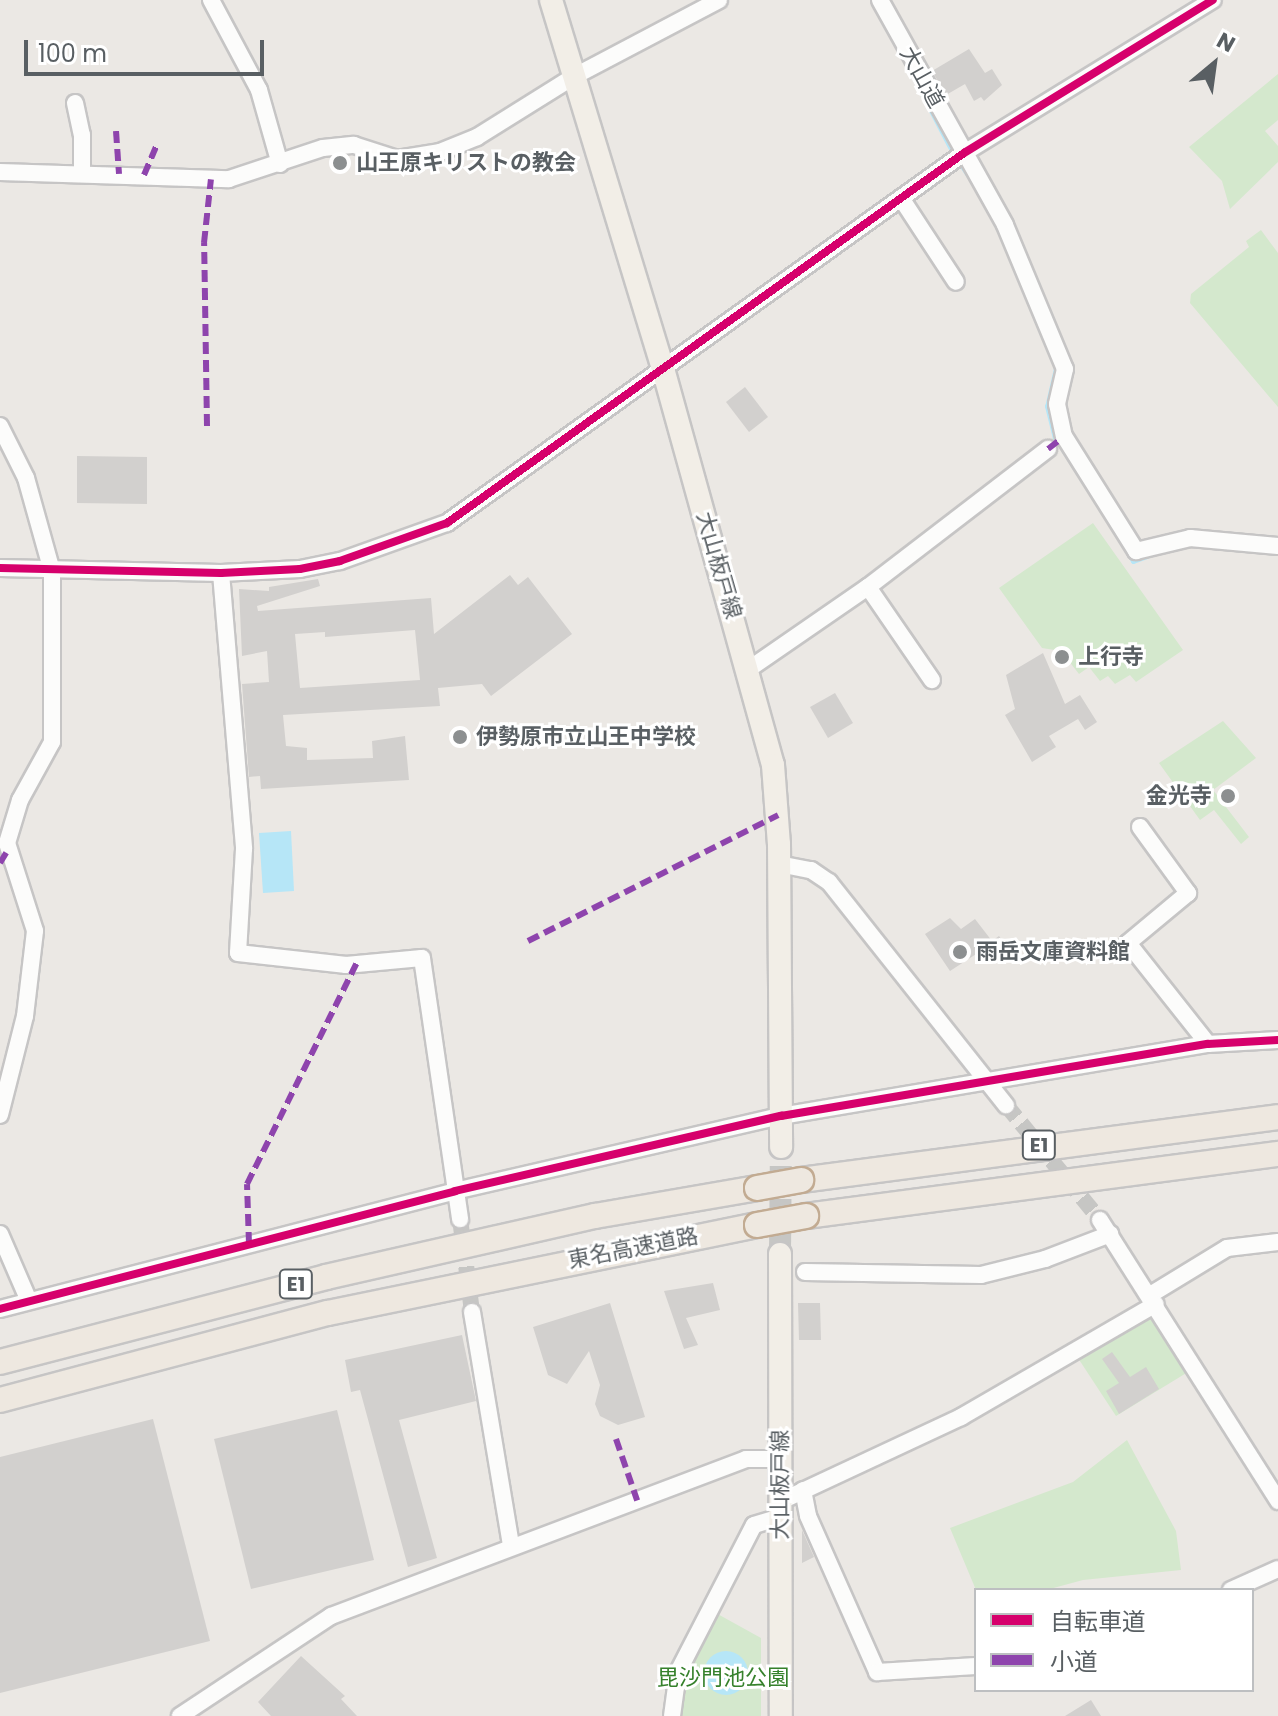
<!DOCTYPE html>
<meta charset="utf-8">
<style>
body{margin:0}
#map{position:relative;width:1278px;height:1716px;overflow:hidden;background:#ebe8e4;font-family:Poppins,"Noto Sans JP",sans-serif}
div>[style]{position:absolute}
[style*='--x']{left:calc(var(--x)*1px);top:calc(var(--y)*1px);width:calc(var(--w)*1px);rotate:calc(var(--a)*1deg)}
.green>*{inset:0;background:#d4e8cd}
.water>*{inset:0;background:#b6e6f7}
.round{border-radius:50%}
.stream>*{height:5px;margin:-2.5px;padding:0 2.5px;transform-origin:2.5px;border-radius:2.5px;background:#b6e6f7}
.building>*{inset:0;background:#d2d0ce}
.minor-tunnel>*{height:16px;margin-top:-8px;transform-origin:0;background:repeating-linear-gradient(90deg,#c6c6c4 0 16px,transparent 0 24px)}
.major-tunnel>*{height:22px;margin-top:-11px;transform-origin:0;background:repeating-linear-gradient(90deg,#c6c6c4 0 22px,transparent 0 33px)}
.roads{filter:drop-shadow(2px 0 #c6c5c5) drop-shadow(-2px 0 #c6c5c5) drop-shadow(0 2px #c6c5c5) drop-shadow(0 -2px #c6c5c5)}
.minor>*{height:16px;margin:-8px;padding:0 8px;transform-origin:8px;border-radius:8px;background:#fcfcfb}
.major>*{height:22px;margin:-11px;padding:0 11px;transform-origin:11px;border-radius:11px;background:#f2eee7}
.highway>*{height:24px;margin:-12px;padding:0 12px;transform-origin:12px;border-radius:12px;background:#eee8e0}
.bridges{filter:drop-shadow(2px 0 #c2ab92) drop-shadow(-2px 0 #c2ab92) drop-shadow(0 2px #c2ab92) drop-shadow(0 -2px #c2ab92)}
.highway-bridge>*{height:24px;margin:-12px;padding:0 12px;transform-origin:12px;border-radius:12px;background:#eee8e0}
.quiet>*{height:6px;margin-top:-3px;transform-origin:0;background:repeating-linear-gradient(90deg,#8e44ad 0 12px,transparent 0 18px)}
.cycleway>*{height:8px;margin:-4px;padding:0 4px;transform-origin:4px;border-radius:4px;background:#d6006c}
.dots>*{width:22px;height:22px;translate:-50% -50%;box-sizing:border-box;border:4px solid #fff;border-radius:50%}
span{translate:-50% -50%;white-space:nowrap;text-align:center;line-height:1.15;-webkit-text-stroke:6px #fff;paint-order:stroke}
.shield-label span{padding:2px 6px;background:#fff;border:2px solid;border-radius:6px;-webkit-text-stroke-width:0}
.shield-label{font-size:20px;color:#595f63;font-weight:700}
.street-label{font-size:22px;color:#595f63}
.poi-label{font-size:22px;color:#595f63;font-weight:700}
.left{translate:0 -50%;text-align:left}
.right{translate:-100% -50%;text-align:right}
.park-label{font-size:22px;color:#36812c}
.legend{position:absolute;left:974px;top:1588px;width:280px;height:104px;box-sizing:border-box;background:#fff;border:2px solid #bdbfc1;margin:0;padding:10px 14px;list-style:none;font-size:24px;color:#595f63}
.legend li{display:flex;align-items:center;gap:16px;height:40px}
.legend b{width:40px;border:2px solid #bdbfc1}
.north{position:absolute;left:1174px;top:24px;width:80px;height:80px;-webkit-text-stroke:6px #fff;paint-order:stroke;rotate:29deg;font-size:22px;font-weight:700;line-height:32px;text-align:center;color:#595f63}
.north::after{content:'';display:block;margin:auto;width:28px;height:36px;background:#595f63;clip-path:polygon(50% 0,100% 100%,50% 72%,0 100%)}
.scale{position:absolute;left:24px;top:40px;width:240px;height:36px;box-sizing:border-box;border:4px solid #595f63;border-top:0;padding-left:10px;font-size:24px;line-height:28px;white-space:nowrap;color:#595f63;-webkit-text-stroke:6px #fff;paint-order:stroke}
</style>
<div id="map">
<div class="green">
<div style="clip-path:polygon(1278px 74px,1278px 120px,1265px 131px,1278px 146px,1278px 162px,1230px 209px,1222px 181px,1189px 147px)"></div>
<div style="clip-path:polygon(1261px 230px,1278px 253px,1278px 407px,1190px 303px,1191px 294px,1249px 247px,1246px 241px)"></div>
<div style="clip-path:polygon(1093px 523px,1183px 650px,1136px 682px,1130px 675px,1115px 684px,1108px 676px,1100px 681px,1089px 667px,1079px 674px,1061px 651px,1042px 648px,999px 588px)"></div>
<div style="clip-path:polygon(1223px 721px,1256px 758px,1213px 790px,1249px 837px,1241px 844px,1214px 810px,1200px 820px,1159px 763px)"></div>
<div style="clip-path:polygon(1147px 1314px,1188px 1372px,1116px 1416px,1076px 1355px)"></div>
<div style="clip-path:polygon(1127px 1440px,1176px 1531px,1181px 1570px,1083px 1580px,1046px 1590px,976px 1590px,950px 1528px,1073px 1482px)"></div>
<div style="clip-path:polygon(714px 1612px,761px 1638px,761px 1716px,678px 1716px,681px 1673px)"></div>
</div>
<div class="water">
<div style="clip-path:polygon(291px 831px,294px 891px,263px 893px,259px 833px)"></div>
<div class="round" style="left:704px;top:1651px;width:44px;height:44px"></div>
</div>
<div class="stream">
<div style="--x:911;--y:72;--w:85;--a:62.5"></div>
<div style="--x:962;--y:166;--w:14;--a:56"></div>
<div style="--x:1006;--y:247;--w:131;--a:67.5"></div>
<div style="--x:1056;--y:368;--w:39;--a:103"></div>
<div style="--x:1047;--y:406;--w:32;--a:76"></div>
<div style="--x:1055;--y:437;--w:82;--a:57.5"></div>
<div style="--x:1128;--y:551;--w:11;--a:63"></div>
<div style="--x:1133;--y:561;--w:15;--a:-20"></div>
</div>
<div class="building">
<div style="clip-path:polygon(969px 49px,985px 73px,992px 69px,1002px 85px,984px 101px,981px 97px,974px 101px,965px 84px,946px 95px,932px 71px)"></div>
<div style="clip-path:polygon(745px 387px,768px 417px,749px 432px,726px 402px)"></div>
<div style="clip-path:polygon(77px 456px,147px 457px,147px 504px,77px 503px)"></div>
<div style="clip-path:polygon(evenodd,510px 575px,518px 585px,528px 577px,572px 634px,491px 696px,482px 684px,438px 688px,440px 706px,283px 715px,286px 746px,307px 748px,307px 760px,373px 758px,372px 741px,405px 736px,409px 780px,261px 789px,260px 776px,249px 777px,242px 684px,269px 682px,267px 651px,242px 656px,239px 589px,269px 591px,269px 587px,318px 579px,320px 586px,257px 606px,258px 611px,431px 598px,434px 634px,510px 575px,415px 630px,420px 680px,300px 688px,295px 634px,325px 632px,325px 637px,415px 630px)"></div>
<div style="clip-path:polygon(1043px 653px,1065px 704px,1080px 695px,1097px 722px,1085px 730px,1078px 719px,1049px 736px,1056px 747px,1032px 762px,1005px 715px,1015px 709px,1006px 675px)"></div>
<div style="clip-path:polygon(835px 693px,853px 723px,828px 738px,810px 707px)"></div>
<div style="clip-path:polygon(950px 918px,961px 929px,975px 919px,992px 941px,999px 936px,1010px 951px,997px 961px,987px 947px,950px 971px,925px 934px)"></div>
<div style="clip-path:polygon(713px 1283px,720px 1310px,686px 1318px,698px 1345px,684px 1349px,664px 1291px)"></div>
<div style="clip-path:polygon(610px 1303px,645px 1417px,618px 1425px,600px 1416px,595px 1404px,600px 1385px,589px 1351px,567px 1384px,548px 1375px,533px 1327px)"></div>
<div style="clip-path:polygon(798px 1303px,820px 1303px,821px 1340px,799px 1340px)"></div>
<div style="clip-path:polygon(462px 1335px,476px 1401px,399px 1420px,437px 1558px,408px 1567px,360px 1390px,351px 1392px,345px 1360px)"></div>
<div style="clip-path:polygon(1112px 1352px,1130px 1377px,1146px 1367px,1159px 1389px,1119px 1414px,1106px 1391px,1119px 1383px,1102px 1359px)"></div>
<div style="clip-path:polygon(337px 1410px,374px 1560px,251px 1589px,214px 1439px)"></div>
<div style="clip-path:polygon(153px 1419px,210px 1641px,0 1693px,0 1457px)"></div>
<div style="clip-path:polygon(802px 1530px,814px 1557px,802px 1563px)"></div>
<div style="clip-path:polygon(301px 1656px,345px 1696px,341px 1699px,357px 1716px,271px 1716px,258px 1702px)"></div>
<div style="clip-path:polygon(1091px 1700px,1101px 1716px,1065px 1716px)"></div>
</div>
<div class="minor-tunnel">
<div style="--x:1006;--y:1105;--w:149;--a:50.7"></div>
<div style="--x:460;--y:1219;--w:94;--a:82.6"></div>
</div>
<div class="major-tunnel">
<div style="--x:780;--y:1254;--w:107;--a:-89.5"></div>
</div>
<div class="roads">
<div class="minor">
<div style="--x:211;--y:0;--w:102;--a:61.9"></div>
<div style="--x:259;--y:90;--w:77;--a:74.2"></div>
<div style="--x:880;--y:0;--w:257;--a:60.9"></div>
<div style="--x:1005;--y:225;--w:156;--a:67.4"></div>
<div style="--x:1065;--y:369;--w:36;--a:103"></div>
<div style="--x:1057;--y:404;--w:33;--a:78"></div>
<div style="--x:1064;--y:436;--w:136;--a:57.9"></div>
<div style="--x:1136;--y:551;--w:56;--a:-13.5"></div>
<div style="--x:1190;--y:538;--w:88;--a:5.2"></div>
<div style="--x:75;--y:103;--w:33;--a:78"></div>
<div style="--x:82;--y:135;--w:38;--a:90"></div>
<div style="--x:0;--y:172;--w:229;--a:1.8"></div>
<div style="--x:229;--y:179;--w:99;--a:-18.3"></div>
<div style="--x:323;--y:148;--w:31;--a:-6"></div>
<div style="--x:354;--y:145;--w:45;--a:18"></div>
<div style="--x:397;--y:159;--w:44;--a:-9.2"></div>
<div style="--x:440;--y:152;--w:40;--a:-22"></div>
<div style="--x:477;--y:137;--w:113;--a:-32"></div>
<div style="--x:573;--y:77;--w:165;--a:-27.8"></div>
<div style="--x:901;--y:198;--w:100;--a:56.8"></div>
<div style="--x:0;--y:426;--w:58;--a:63.4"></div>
<div style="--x:26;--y:478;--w:97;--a:74.4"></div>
<div style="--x:52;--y:571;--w:171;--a:90"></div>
<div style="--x:52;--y:742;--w:66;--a:118.9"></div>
<div style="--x:20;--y:800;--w:45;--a:106.8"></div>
<div style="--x:7;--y:843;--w:92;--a:72.3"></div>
<div style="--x:35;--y:931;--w:86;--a:96.7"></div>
<div style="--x:25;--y:1016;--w:102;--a:104.2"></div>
<div style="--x:0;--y:568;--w:221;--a:1.3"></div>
<div style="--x:221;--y:573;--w:79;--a:-2.9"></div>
<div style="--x:300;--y:569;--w:41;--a:-11.3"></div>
<div style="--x:340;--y:561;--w:114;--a:-19.6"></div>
<div style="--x:447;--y:523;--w:636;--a:-35.59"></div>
<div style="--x:964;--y:153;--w:292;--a:-31.6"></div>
<div style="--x:221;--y:573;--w:277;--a:85.2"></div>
<div style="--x:244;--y:849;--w:104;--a:93.3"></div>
<div style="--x:238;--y:953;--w:109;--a:6.3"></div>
<div style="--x:346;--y:965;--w:76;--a:-5.3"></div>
<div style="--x:422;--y:958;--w:264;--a:81.7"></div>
<div style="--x:868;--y:587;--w:113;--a:55.5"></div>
<div style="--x:749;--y:669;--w:145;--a:-34.6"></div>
<div style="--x:868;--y:587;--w:227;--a:-37.5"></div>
<div style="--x:1140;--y:827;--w:82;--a:54"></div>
<div style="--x:1188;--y:893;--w:78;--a:140.2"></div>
<div style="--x:1128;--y:943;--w:129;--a:51.6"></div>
<div style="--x:779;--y:864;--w:33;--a:11"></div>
<div style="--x:811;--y:870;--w:22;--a:34"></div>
<div style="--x:829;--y:882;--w:285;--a:51.6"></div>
<div style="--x:1100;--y:1220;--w:333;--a:57.6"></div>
<div style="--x:0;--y:1234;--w:73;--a:66.6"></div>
<div style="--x:805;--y:1272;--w:176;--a:1"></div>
<div style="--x:981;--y:1275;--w:66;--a:-14"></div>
<div style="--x:1045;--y:1259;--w:70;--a:-21"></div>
<div style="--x:1150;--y:1295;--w:90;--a:-31.4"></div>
<div style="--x:1227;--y:1248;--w:51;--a:-6.7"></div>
<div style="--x:0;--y:1309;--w:470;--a:-14.5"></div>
<div style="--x:455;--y:1191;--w:335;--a:-13"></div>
<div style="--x:781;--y:1116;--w:433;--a:-9.6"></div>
<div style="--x:1208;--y:1044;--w:70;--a:-3.3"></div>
<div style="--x:472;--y:1312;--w:237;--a:80.5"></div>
<div style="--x:803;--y:1490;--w:26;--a:79"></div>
<div style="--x:808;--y:1516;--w:171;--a:66.1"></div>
<div style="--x:877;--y:1672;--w:99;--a:-3.5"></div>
<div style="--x:781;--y:1501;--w:199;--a:-25"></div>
<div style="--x:961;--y:1417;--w:225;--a:-30.1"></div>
<div style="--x:1231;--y:1590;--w:51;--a:-24.1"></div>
<div style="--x:180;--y:1716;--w:181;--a:-33.5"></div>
<div style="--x:331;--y:1616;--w:444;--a:-20.7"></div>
<div style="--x:746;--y:1459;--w:35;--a:0"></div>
<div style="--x:672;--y:1716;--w:44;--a:-82.2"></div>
<div style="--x:678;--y:1672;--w:165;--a:-62.7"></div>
<div style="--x:754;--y:1525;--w:28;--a:-17"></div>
</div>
<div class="major">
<div style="--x:551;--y:0;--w:382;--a:73.1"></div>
<div style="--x:662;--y:365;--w:415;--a:74.5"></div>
<div style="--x:773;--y:765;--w:79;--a:85.7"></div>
<div style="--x:779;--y:844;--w:303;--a:89.6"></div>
<div style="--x:780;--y:1254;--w:462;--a:89.9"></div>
</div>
<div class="highway">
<div style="--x:801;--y:1180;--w:481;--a:-7.5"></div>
<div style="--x:806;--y:1216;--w:476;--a:-7.5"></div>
<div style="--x:0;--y:1362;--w:337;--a:-14.6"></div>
<div style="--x:326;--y:1277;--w:276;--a:-12.8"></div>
<div style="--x:595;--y:1216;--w:164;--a:-9.8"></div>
<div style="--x:0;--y:1400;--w:339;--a:-14.9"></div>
<div style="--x:328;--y:1313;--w:438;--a:-11.6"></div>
</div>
</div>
<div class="bridges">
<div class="highway-bridge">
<div style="--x:757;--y:1188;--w:45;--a:-10.3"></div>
<div style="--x:757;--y:1225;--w:50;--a:-10.4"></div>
</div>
</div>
<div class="quiet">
<div style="--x:116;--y:131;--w:43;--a:86"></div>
<div style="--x:144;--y:175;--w:34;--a:-67"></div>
<div style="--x:207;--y:426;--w:183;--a:-90.9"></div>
<div style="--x:204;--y:243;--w:64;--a:-83.8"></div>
<div style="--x:1048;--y:449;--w:16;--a:-38"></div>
<div style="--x:0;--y:863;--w:17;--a:-59"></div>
<div style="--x:528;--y:941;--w:280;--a:-26.7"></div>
<div style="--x:249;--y:1244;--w:60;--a:-91.9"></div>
<div style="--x:247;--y:1184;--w:246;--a:-63.6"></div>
<div style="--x:616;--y:1439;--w:65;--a:71"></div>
</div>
<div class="cycleway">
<div style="--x:0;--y:568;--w:221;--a:1.3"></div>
<div style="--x:221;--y:573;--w:79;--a:-2.9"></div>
<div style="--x:300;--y:569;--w:41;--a:-11.3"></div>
<div style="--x:340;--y:561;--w:114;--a:-19.6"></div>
<div style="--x:447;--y:523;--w:636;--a:-35.59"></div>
<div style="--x:964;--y:153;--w:292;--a:-31.6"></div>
<div style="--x:0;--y:1309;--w:470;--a:-14.5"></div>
<div style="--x:455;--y:1191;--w:335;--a:-13"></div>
<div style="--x:781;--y:1116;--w:433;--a:-9.6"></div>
<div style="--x:1208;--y:1044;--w:70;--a:-3.3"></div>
</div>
<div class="dots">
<div style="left:340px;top:163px;background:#8c8f90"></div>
<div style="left:1062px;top:657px;background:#8c8f90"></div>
<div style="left:460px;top:737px;background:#8c8f90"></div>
<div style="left:1228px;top:796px;background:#8c8f90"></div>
<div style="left:960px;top:952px;background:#8c8f90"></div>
</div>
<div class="shield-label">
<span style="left:1039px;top:1145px">E1</span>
<span style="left:296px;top:1284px">E1</span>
</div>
<div class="street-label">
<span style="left:922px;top:77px;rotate:61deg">大山道</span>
<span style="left:719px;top:565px;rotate:74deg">大山板戸線</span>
<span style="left:633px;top:1248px;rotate:-11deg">東名高速道路</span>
<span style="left:780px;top:1485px;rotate:-90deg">大山板戸線</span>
</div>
<div class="poi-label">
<span class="left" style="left:356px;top:163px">山王原キリストの教会</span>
<span class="left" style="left:1078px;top:657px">上行寺</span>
<span class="left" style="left:476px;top:737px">伊勢原市立山王中学校</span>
<span class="right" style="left:1212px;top:796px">金光寺</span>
<span class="left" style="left:976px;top:952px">雨岳文庫資料館</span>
</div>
<div class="park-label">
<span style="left:723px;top:1678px">毘沙門池公園</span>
</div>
<ul class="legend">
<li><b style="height:10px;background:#d6006c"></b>自転車道</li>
<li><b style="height:10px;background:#8e44ad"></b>小道</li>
</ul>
<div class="north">N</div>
<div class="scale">100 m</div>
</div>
